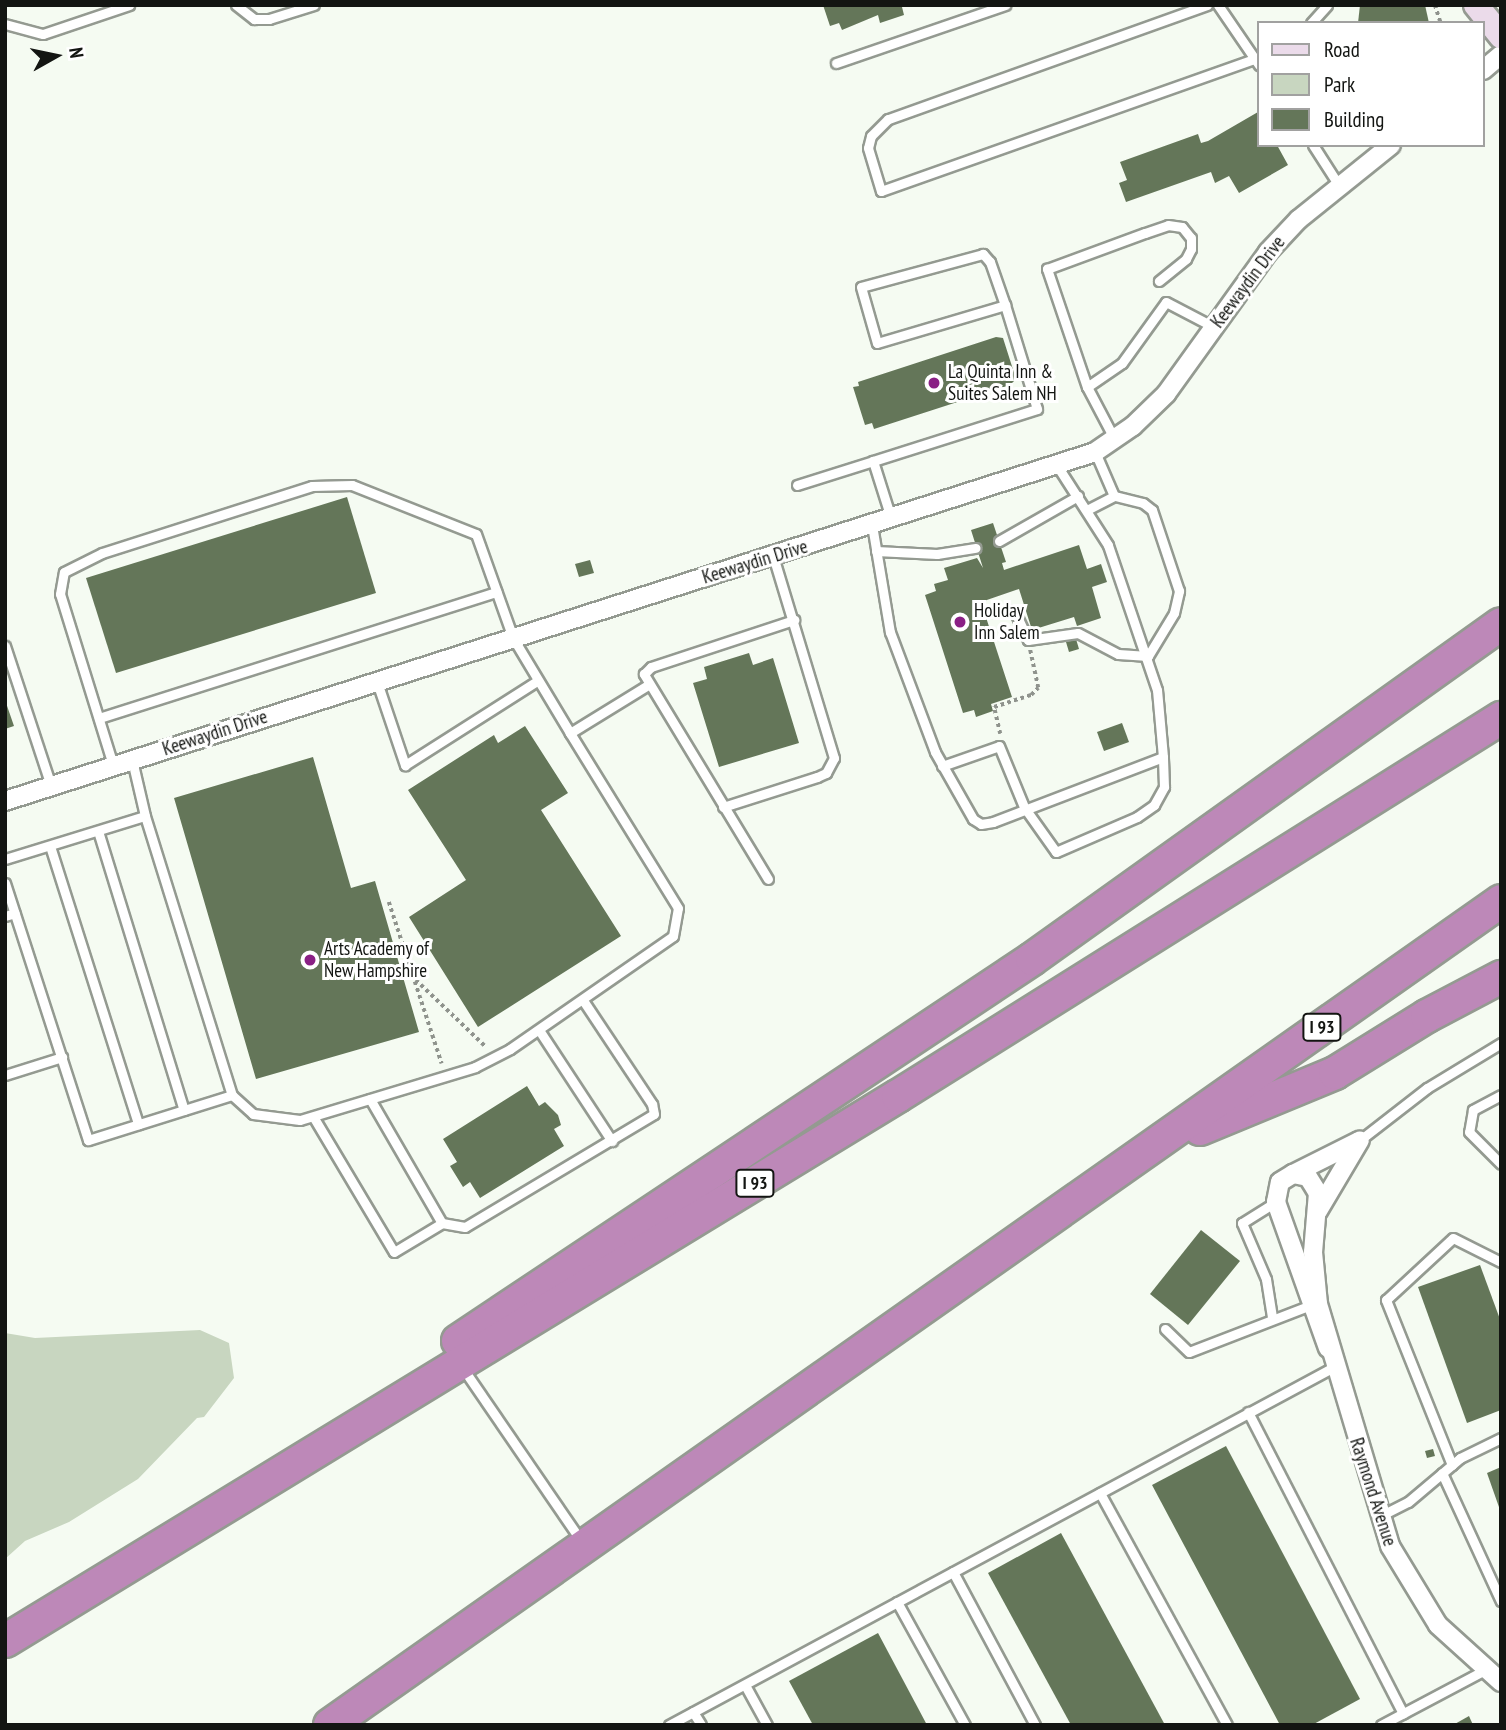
<!DOCTYPE html>
<style>
body{margin:0}
#map{position:relative;width:1506px;height:1730px;overflow:hidden;background:#f5fbf2;font-family:"PT Sans Narrow",sans-serif}
div>[style]{position:absolute}
[style*='--x']{left:calc(var(--x)*1px);top:calc(var(--y)*1px);width:calc(var(--w)*1px);rotate:calc(var(--a)*1deg)}
.green>*{inset:0;background:#c8d6c0}
.building>*{inset:0;background:#647659}
.path>*{height:3.5px;margin-top:-1.75px;transform-origin:0;background:repeating-linear-gradient(90deg,#8f938d 0 3.5px,transparent 0 7px)}
.roads{filter:drop-shadow(2px 0 #949a91) drop-shadow(-2px 0 #949a91) drop-shadow(0 2px #949a91) drop-shadow(0 -2px #949a91)}
.service>*{height:9px;margin:-4.5px;padding:0 4.5px;transform-origin:4.5px;border-radius:4.5px;background:#fff}
.minor>*{height:18px;margin:-9px;padding:0 9px;transform-origin:9px;border-radius:9px;background:#fff}
.secondary>*{height:24px;margin:-12px;padding:0 12px;transform-origin:12px;border-radius:12px;background:#ebdbea}
.motorway>*{height:32px;margin:-16px;padding:0 16px;transform-origin:16px;border-radius:16px;background:#bd88b8}
.dots>*{width:19px;height:19px;translate:-50% -50%;box-sizing:border-box;border:4px solid #fff;border-radius:50%}
span{translate:-50% -50%;white-space:nowrap;text-align:center;line-height:1.15;-webkit-text-stroke:6px #fff;paint-order:stroke}
.shield-label span{padding:2px 5px;background:#fff;border:2px solid;border-radius:5px;-webkit-text-stroke-width:0}
.shield-label{font-size:18px;color:#131512;font-weight:700}
.street-label{font-size:19px;color:#131512}
.poi-label{font-size:19px;color:#131512}
.left{translate:0 -50%;text-align:left}
.frame{position:absolute;inset:0;border:7px solid #131512;pointer-events:none}
.legend{position:absolute;left:1257px;top:21px;width:228px;height:126px;box-sizing:border-box;background:#fff;border:2px solid #a1a1a0;margin:0;padding:9px 12px;list-style:none;font-size:21px;color:#131512}
.legend li{display:flex;align-items:center;gap:14px;height:35px}
.legend b{width:35px;border:2px solid #a1a1a0}
.north{position:absolute;left:21px;top:21px;width:70px;height:70px;-webkit-text-stroke:5px #fff;paint-order:stroke;rotate:81deg;font-size:19px;font-weight:700;line-height:28px;text-align:center;color:#131512}
.north::after{content:'';display:block;margin:auto;width:24px;height:32px;background:#131512;clip-path:polygon(50% 0,100% 100%,50% 72%,0 100%)}
</style>
<div id="map">
<div class="green">
<div style="clip-path:polygon(200px 1330px,229px 1343px,234px 1378px,204px 1417px,197px 1418px,138px 1479px,69px 1522px,25px 1541px,5px 1559px,5px 1333px,35px 1338px)"></div>
</div>
<div class="building">
<div style="clip-path:polygon(823px 5px,907px 5px,907px 6px,902px 7px,904px 15px,880px 23px,878px 15px,842px 30px,839px 23px,830px 26px)"></div>
<div style="clip-path:polygon(1360px 5px,1425px 5px,1429px 23px,1358px 23px)"></div>
<div style="clip-path:polygon(1258px 112px,1259px 145px,1277px 145px,1288px 165px,1239px 193px,1229px 176px,1215px 183px,1211px 172px,1126px 202px,1119px 183px,1127px 180px,1120px 162px,1198px 134px,1201px 143px,1208px 141px)"></div>
<div style="clip-path:polygon(996px 337px,1003px 338px,1016px 379px,1010px 385px,874px 429px,872px 423px,865px 425px,853px 387px,859px 386px,858px 382px)"></div>
<div style="clip-path:polygon(347px 497px,376px 593px,116px 673px,86px 578px)"></div>
<div style="clip-path:polygon(993px 523px,1006px 562px,1002px 563px,1004px 570px,1079px 545px,1087px 569px,1101px 564px,1107px 582px,1092px 587px,1101px 618px,1077px 626px,1074px 617px,1032px 630px,1019px 589px,981px 602px,1012px 697px,991px 704px,993px 711px,976px 717px,974px 710px,963px 713px,925px 595px,936px 591px,934px 584px,948px 580px,944px 568px,977px 558px,983px 568px,971px 530px)"></div>
<div style="clip-path:polygon(590px 560px,594px 573px,579px 577px,575px 564px)"></div>
<div style="clip-path:polygon(1076px 639px,1079px 649px,1069px 652px,1066px 642px)"></div>
<div style="clip-path:polygon(749px 653px,753px 665px,773px 658px,799px 743px,719px 767px,693px 683px,707px 679px,704px 667px)"></div>
<div style="clip-path:polygon(5px 700px,14px 726px,5px 729px)"></div>
<div style="clip-path:polygon(1122px 723px,1129px 742px,1104px 751px,1097px 732px)"></div>
<div style="clip-path:polygon(525px 726px,568px 793px,541px 810px,621px 936px,478px 1027px,409px 917px,466px 880px,408px 790px,494px 735px,498px 743px)"></div>
<div style="clip-path:polygon(313px 757px,351px 888px,375px 881px,419px 1032px,256px 1079px,174px 798px)"></div>
<div style="clip-path:polygon(527px 1086px,539px 1106px,545px 1102px,558px 1115px,561px 1125px,554px 1129px,564px 1146px,480px 1198px,470px 1182px,463px 1187px,450px 1166px,457px 1162px,443px 1139px)"></div>
<div style="clip-path:polygon(1201px 1230px,1240px 1261px,1188px 1325px,1150px 1294px)"></div>
<div style="clip-path:polygon(1480px 1265px,1501px 1322px,1501px 1410px,1467px 1423px,1418px 1287px)"></div>
<div style="clip-path:polygon(1226px 1446px,1360px 1699px,1312px 1725px,1280px 1725px,1152px 1485px)"></div>
<div style="clip-path:polygon(1433px 1449px,1435px 1456px,1427px 1458px,1425px 1451px)"></div>
<div style="clip-path:polygon(1501px 1467px,1501px 1510px,1500px 1510px,1487px 1473px)"></div>
<div style="clip-path:polygon(1061px 1533px,1165px 1725px,1071px 1725px,988px 1573px)"></div>
<div style="clip-path:polygon(878px 1633px,927px 1725px,813px 1725px,789px 1681px)"></div>
<div style="clip-path:polygon(1469px 1716px,1473px 1725px,1453px 1725px)"></div>
</div>
<div class="path">
<div style="--x:1435;--y:5;--w:19;--a:72"></div>
<div style="--x:1000;--y:734;--w:28;--a:-103"></div>
<div style="--x:994;--y:707;--w:39;--a:-18"></div>
<div style="--x:1031;--y:695;--w:10;--a:-45"></div>
<div style="--x:1038;--y:688;--w:39;--a:-102"></div>
<div style="--x:389;--y:902;--w:170;--a:71.9"></div>
<div style="--x:416;--y:980;--w:97;--a:43.7"></div>
</div>
<div class="roads">
<div class="service">
<div style="--x:236;--y:5;--w:23;--a:38"></div>
<div style="--x:254;--y:19;--w:15;--a:0"></div>
<div style="--x:269;--y:19;--w:47;--a:-17.3"></div>
<div style="--x:1207;--y:5;--w:339;--a:160.3"></div>
<div style="--x:888;--y:119;--w:24;--a:135"></div>
<div style="--x:871;--y:136;--w:12;--a:104"></div>
<div style="--x:868;--y:148;--w:45;--a:73.2"></div>
<div style="--x:881;--y:191;--w:401;--a:-19.5"></div>
<div style="--x:1218;--y:5;--w:73;--a:55.7"></div>
<div style="--x:1311;--y:23;--w:24;--a:-48"></div>
<div style="--x:5;--y:24;--w:39;--a:15"></div>
<div style="--x:43;--y:34;--w:91;--a:-18.6"></div>
<div style="--x:836;--y:63;--w:179;--a:-18.9"></div>
<div style="--x:1313;--y:145;--w:50;--a:57.3"></div>
<div style="--x:1087;--y:387;--w:42;--a:-34.4"></div>
<div style="--x:1122;--y:363;--w:75;--a:-54.2"></div>
<div style="--x:1166;--y:302;--w:54;--a:27.5"></div>
<div style="--x:1115;--y:440;--w:60;--a:-117.8"></div>
<div style="--x:1087;--y:387;--w:125;--a:-108.7"></div>
<div style="--x:1047;--y:269;--w:104;--a:-20.2"></div>
<div style="--x:1145;--y:233;--w:24;--a:-19"></div>
<div style="--x:1168;--y:225;--w:14;--a:8"></div>
<div style="--x:1182;--y:227;--w:14;--a:51"></div>
<div style="--x:1191;--y:238;--w:11;--a:90"></div>
<div style="--x:1191;--y:249;--w:11;--a:117"></div>
<div style="--x:1186;--y:259;--w:35;--a:141"></div>
<div style="--x:1095;--y:452;--w:48;--a:66.6"></div>
<div style="--x:797;--y:485;--w:80;--a:-17.5"></div>
<div style="--x:891;--y:518;--w:60;--a:-107.5"></div>
<div style="--x:873;--y:461;--w:172;--a:-17.6"></div>
<div style="--x:1037;--y:409;--w:109;--a:-107.1"></div>
<div style="--x:1005;--y:305;--w:46;--a:-109.2"></div>
<div style="--x:990;--y:262;--w:11;--a:-131"></div>
<div style="--x:983;--y:254;--w:126;--a:164.9"></div>
<div style="--x:861;--y:287;--w:58;--a:74.1"></div>
<div style="--x:877;--y:343;--w:134;--a:-16.5"></div>
<div style="--x:872;--y:525;--w:109;--a:80.5"></div>
<div style="--x:890;--y:632;--w:128;--a:69.4"></div>
<div style="--x:935;--y:752;--w:77;--a:60.4"></div>
<div style="--x:973;--y:819;--w:9;--a:32"></div>
<div style="--x:981;--y:824;--w:12;--a:-9"></div>
<div style="--x:993;--y:822;--w:182;--a:-20.9"></div>
<div style="--x:1163;--y:757;--w:67;--a:-95.1"></div>
<div style="--x:1157;--y:690;--w:153;--a:-108.7"></div>
<div style="--x:1108;--y:545;--w:93;--a:-122.7"></div>
<div style="--x:999;--y:541;--w:91;--a:-29.7"></div>
<div style="--x:876;--y:551;--w:61;--a:2.8"></div>
<div style="--x:937;--y:554;--w:39;--a:-9"></div>
<div style="--x:1014;--y:610;--w:33;--a:65"></div>
<div style="--x:1028;--y:640;--w:50;--a:-8"></div>
<div style="--x:1078;--y:633;--w:45;--a:27.7"></div>
<div style="--x:1118;--y:654;--w:30;--a:4"></div>
<div style="--x:1148;--y:656;--w:50;--a:-58.8"></div>
<div style="--x:1174;--y:613;--w:23;--a:-77"></div>
<div style="--x:1179;--y:591;--w:85;--a:-108.4"></div>
<div style="--x:1152;--y:510;--w:11;--a:-142"></div>
<div style="--x:1143;--y:503;--w:30;--a:-166"></div>
<div style="--x:1114;--y:496;--w:29;--a:153"></div>
<div style="--x:5;--y:646;--w:147;--a:71.8"></div>
<div style="--x:377;--y:682;--w:88;--a:71.4"></div>
<div style="--x:405;--y:765;--w:156;--a:-32.5"></div>
<div style="--x:99;--y:718;--w:417;--a:-17.6"></div>
<div style="--x:132;--y:760;--w:57;--a:76.9"></div>
<div style="--x:113;--y:765;--w:179;--a:-107.2"></div>
<div style="--x:60;--y:594;--w:22;--a:-80"></div>
<div style="--x:64;--y:572;--w:42;--a:-26.6"></div>
<div style="--x:102;--y:553;--w:220;--a:-17.7"></div>
<div style="--x:312;--y:486;--w:40;--a:-1.4"></div>
<div style="--x:352;--y:485;--w:133;--a:21.6"></div>
<div style="--x:476;--y:534;--w:110;--a:70.4"></div>
<div style="--x:513;--y:638;--w:111;--a:59"></div>
<div style="--x:570;--y:733;--w:92;--a:-31.6"></div>
<div style="--x:942;--y:766;--w:60;--a:-19.3"></div>
<div style="--x:999;--y:746;--w:66;--a:67.7"></div>
<div style="--x:1024;--y:807;--w:55;--a:54.6"></div>
<div style="--x:1056;--y:852;--w:88;--a:-23.4"></div>
<div style="--x:1137;--y:817;--w:21;--a:-35"></div>
<div style="--x:1154;--y:805;--w:21;--a:-61"></div>
<div style="--x:1164;--y:787;--w:30;--a:-92"></div>
<div style="--x:723;--y:807;--w:99;--a:-17.7"></div>
<div style="--x:817;--y:777;--w:10;--a:-24"></div>
<div style="--x:826;--y:773;--w:17;--a:-62"></div>
<div style="--x:834;--y:758;--w:211;--a:-106.8"></div>
<div style="--x:98;--y:831;--w:292;--a:72.9"></div>
<div style="--x:50;--y:846;--w:292;--a:72.4"></div>
<div style="--x:5;--y:859;--w:146;--a:-17.1"></div>
<div style="--x:145;--y:816;--w:292;--a:72.7"></div>
<div style="--x:232;--y:1095;--w:151;--a:162.6"></div>
<div style="--x:88;--y:1140;--w:270;--a:-107.9"></div>
<div style="--x:768;--y:879;--w:240;--a:-121.2"></div>
<div style="--x:644;--y:674;--w:10;--a:-45"></div>
<div style="--x:651;--y:667;--w:151;--a:-18.2"></div>
<div style="--x:5;--y:916;--w:10;--a:-17"></div>
<div style="--x:539;--y:1030;--w:133;--a:56.7"></div>
<div style="--x:5;--y:1075;--w:60;--a:-17.5"></div>
<div style="--x:232;--y:1095;--w:28;--a:42"></div>
<div style="--x:253;--y:1114;--w:47;--a:7.3"></div>
<div style="--x:300;--y:1120;--w:183;--a:-16.8"></div>
<div style="--x:475;--y:1067;--w:39;--a:-27"></div>
<div style="--x:510;--y:1049;--w:198;--a:-34.7"></div>
<div style="--x:673;--y:936;--w:28;--a:-80"></div>
<div style="--x:678;--y:908;--w:206;--a:-121.7"></div>
<div style="--x:1501;--y:1095;--w:32;--a:152"></div>
<div style="--x:1473;--y:1110;--w:22;--a:100"></div>
<div style="--x:1469;--y:1132;--w:45;--a:45"></div>
<div style="--x:370;--y:1099;--w:143;--a:59.9"></div>
<div style="--x:442;--y:1223;--w:23;--a:10"></div>
<div style="--x:465;--y:1227;--w:220;--a:-30.9"></div>
<div style="--x:654;--y:1114;--w:10;--a:-101"></div>
<div style="--x:652;--y:1104;--w:125;--a:-123.6"></div>
<div style="--x:314;--y:1118;--w:156;--a:59.2"></div>
<div style="--x:394;--y:1252;--w:56;--a:-31.1"></div>
<div style="--x:1360;--y:1140;--w:85;--a:-37.8"></div>
<div style="--x:1427;--y:1088;--w:87;--a:-31.3"></div>
<div style="--x:1272;--y:1317;--w:38;--a:-99"></div>
<div style="--x:1266;--y:1279;--w:61;--a:-113.2"></div>
<div style="--x:1242;--y:1223;--w:40;--a:-32"></div>
<div style="--x:1165;--y:1329;--w:33;--a:44"></div>
<div style="--x:1189;--y:1352;--w:131;--a:-21.1"></div>
<div style="--x:462;--y:1367;--w:211;--a:55.6"></div>
<div style="--x:1248;--y:1412;--w:339;--a:62.8"></div>
<div style="--x:1452;--y:1465;--w:178;--a:-111.8"></div>
<div style="--x:1386;--y:1300;--w:91;--a:-42.8"></div>
<div style="--x:1453;--y:1238;--w:54;--a:26.6"></div>
<div style="--x:1442;--y:1473;--w:141;--a:65.3"></div>
<div style="--x:1100;--y:1493;--w:264;--a:61.3"></div>
<div style="--x:1380;--y:1516;--w:31;--a:-27"></div>
<div style="--x:1408;--y:1502;--w:68;--a:-40.2"></div>
<div style="--x:1460;--y:1458;--w:46;--a:-26"></div>
<div style="--x:953;--y:1572;--w:174;--a:61.8"></div>
<div style="--x:897;--y:1602;--w:141;--a:61.1"></div>
<div style="--x:745;--y:1685;--w:46;--a:61.2"></div>
<div style="--x:693;--y:1712;--w:15;--a:58"></div>
<div style="--x:669;--y:1725;--w:755;--a:-28.3"></div>
<div style="--x:1381;--y:1725;--w:118;--a:-27.9"></div>
</div>
<div class="minor">
<div style="--x:1483;--y:70;--w:23;--a:-40"></div>
<div style="--x:5;--y:801;--w:1145;--a:-17.75"></div>
<div style="--x:1095;--y:452;--w:46;--a:-34.4"></div>
<div style="--x:1133;--y:426;--w:46;--a:-44.1"></div>
<div style="--x:1166;--y:394;--w:175;--a:-54.3"></div>
<div style="--x:1268;--y:252;--w:45;--a:-46.8"></div>
<div style="--x:1299;--y:219;--w:118;--a:-38.8"></div>
<div style="--x:1293;--y:1174;--w:72;--a:-26.6"></div>
<div style="--x:1318;--y:1211;--w:82;--a:-59.4"></div>
<div style="--x:1328;--y:1348;--w:155;--a:-109.6"></div>
<div style="--x:1276;--y:1202;--w:20;--a:-79"></div>
<div style="--x:1280;--y:1182;--w:15;--a:-32"></div>
<div style="--x:1293;--y:1174;--w:15;--a:11"></div>
<div style="--x:1308;--y:1177;--w:19;--a:58"></div>
<div style="--x:1318;--y:1193;--w:59;--a:94.8"></div>
<div style="--x:1313;--y:1252;--w:52;--a:84.5"></div>
<div style="--x:1318;--y:1304;--w:252;--a:73.4"></div>
<div style="--x:1390;--y:1546;--w:92;--a:58.7"></div>
<div style="--x:1438;--y:1625;--w:85;--a:42.1"></div>
</div>
<div class="secondary">
<div style="--x:1476;--y:5;--w:40;--a:51"></div>
</div>
<div class="motorway">
<div style="--x:1200;--y:1129;--w:146;--a:-22.5"></div>
<div style="--x:1335;--y:1073;--w:108;--a:-31.8"></div>
<div style="--x:1427;--y:1016;--w:84;--a:-27.8"></div>
<div style="--x:458;--y:1341;--w:689;--a:-33.64"></div>
<div style="--x:1032;--y:959;--w:576;--a:-35.54"></div>
<div style="--x:5;--y:1641;--w:1046;--a:-31.4"></div>
<div style="--x:898;--y:1096;--w:712;--a:-32.08"></div>
<div style="--x:330;--y:1725;--w:1432;--a:-35.13"></div>
</div>
</div>
<div class="dots">
<div style="left:934px;top:383px;background:#8a2085"></div>
<div style="left:960px;top:622px;background:#8a2085"></div>
<div style="left:310px;top:960px;background:#8a2085"></div>
</div>
<div class="shield-label">
<span style="left:1322px;top:1027px">I 93</span>
<span style="left:755px;top:1183px">I 93</span>
</div>
<div class="street-label">
<span style="left:1248px;top:282px;rotate:-53deg">Keewaydin Drive</span>
<span style="left:755px;top:562px;rotate:-17deg">Keewaydin Drive</span>
<span style="left:215px;top:733px;rotate:-18deg">Keewaydin Drive</span>
<span style="left:1373px;top:1492px;rotate:72deg">Raymond Avenue</span>
</div>
<div class="poi-label">
<span class="left" style="left:948px;top:383px">La Quinta Inn &amp;<br>Suites Salem NH</span>
<span class="left" style="left:974px;top:622px">Holiday<br>Inn Salem</span>
<span class="left" style="left:324px;top:960px">Arts Academy of<br>New Hampshire</span>
</div>
<div class="frame"></div>
<ul class="legend">
<li><b style="height:9px;background:#ebdbea"></b>Road</li>
<li><b style="height:19px;background:#c8d6c0"></b>Park</li>
<li><b style="height:19px;background:#647659"></b>Building</li>
</ul>
<div class="north">N</div>
</div>
